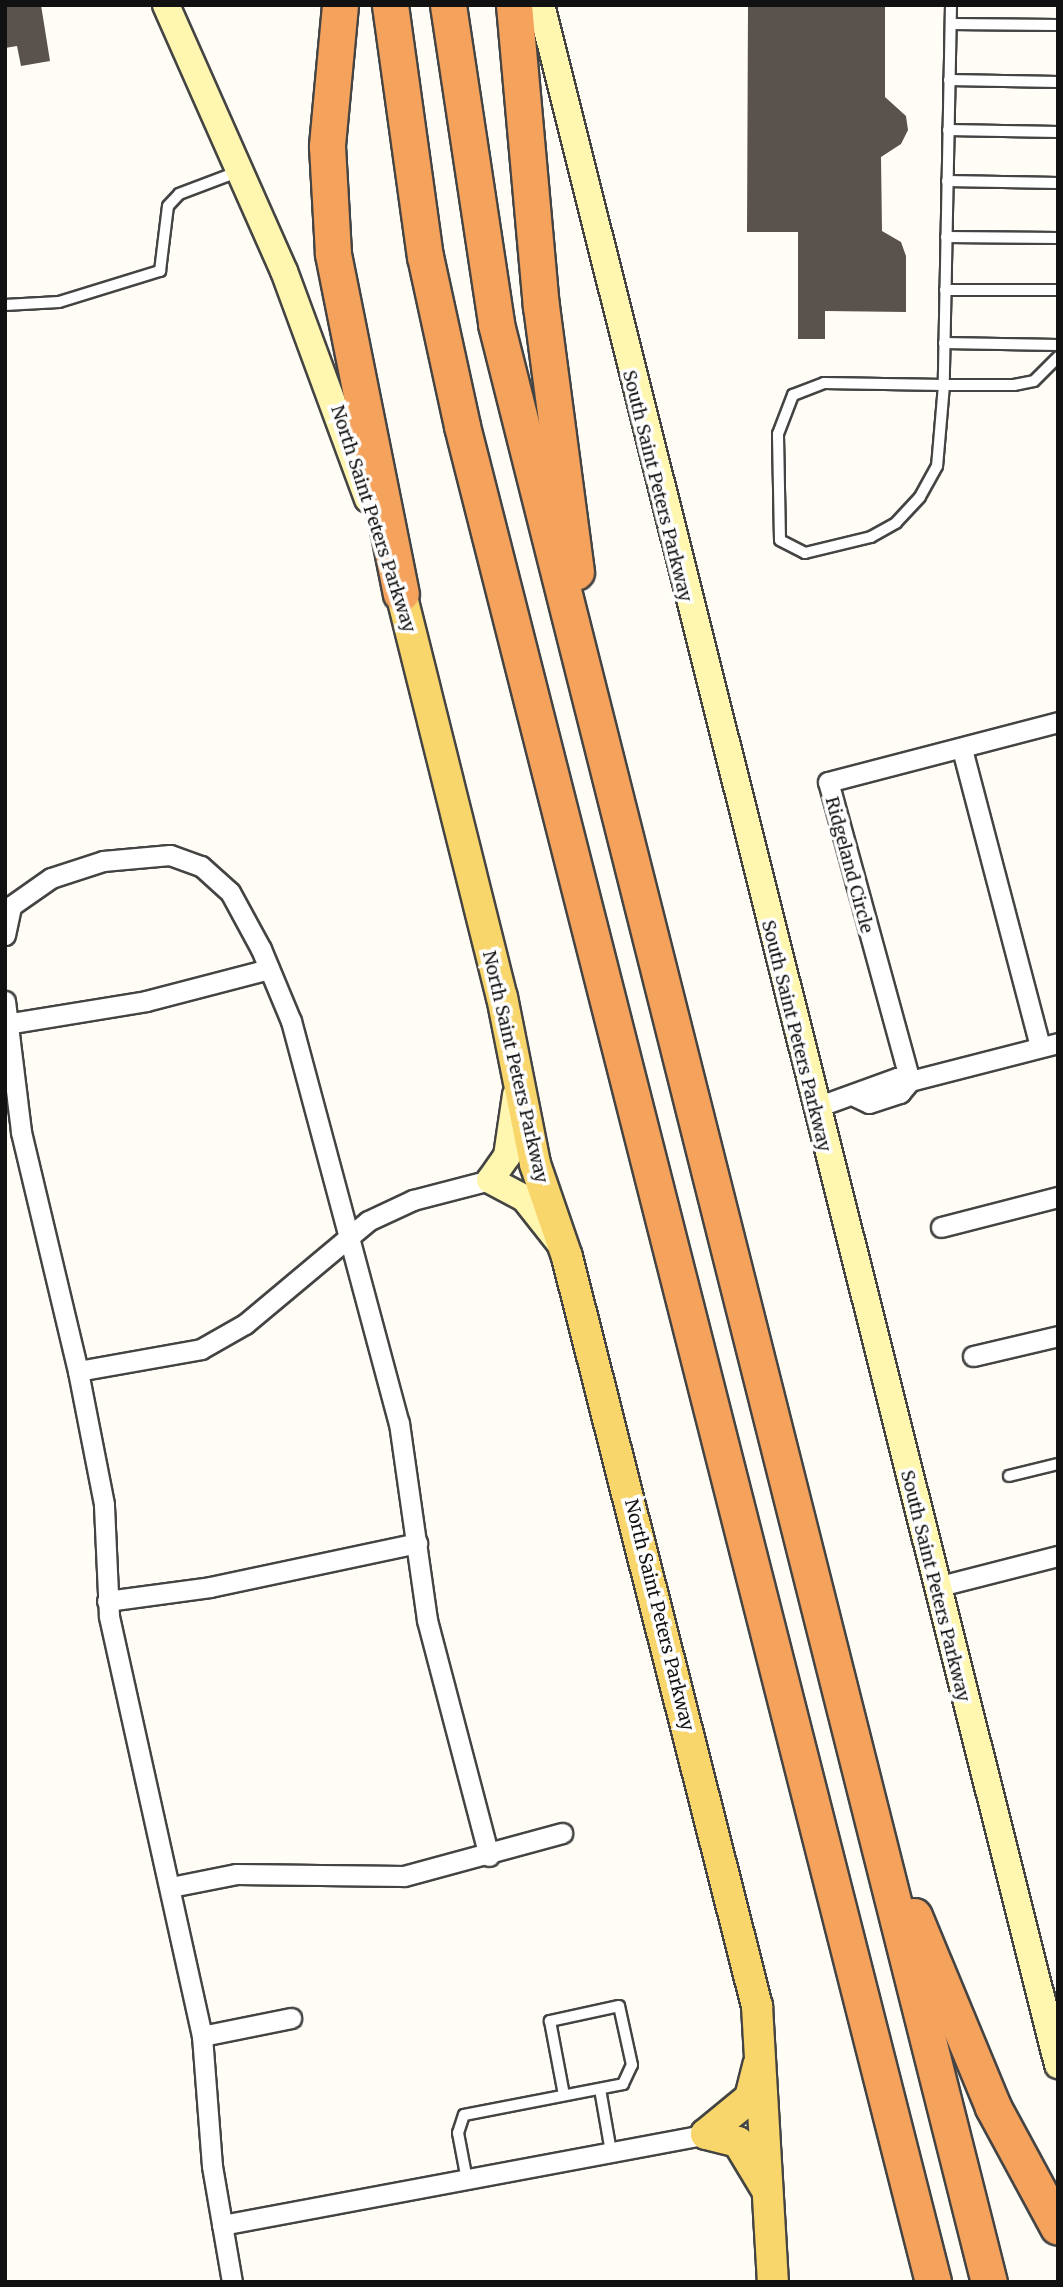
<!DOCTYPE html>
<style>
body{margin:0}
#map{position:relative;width:1063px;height:2287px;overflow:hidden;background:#fffdf5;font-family:Merriweather,serif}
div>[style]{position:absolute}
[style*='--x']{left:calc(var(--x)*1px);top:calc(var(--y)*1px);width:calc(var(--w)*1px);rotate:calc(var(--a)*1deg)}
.building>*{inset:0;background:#5a524d}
.roads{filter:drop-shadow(2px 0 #444) drop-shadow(-2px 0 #444) drop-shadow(0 2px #444) drop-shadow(0 -2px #444)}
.lane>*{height:10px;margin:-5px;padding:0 5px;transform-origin:5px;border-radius:5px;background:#fff}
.street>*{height:19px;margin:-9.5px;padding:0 9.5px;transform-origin:9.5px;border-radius:9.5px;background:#fff}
.secondary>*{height:26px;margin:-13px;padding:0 13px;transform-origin:13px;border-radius:13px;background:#fff6b0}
.primary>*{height:30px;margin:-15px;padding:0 15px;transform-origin:15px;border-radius:15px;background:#f9d66b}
.highway>*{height:35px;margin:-17.5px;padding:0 17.5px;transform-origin:17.5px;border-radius:17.5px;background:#f5a25d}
span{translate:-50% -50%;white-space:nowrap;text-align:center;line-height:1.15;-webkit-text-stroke:7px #fff;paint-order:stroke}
.street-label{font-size:18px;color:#111}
.frame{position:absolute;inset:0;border:7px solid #111;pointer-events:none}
</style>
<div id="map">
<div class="building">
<div style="clip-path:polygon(5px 5px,41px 5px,50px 61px,21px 66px,17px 46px,5px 48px)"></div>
<div style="clip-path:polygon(748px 5px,885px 5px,885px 97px,906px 116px,908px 130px,901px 144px,881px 157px,882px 231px,901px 242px,906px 256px,906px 312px,825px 311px,825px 339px,798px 339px,798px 232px,747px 232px)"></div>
</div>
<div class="roads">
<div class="lane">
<div style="--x:951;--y:5;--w:380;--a:91.1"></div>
<div style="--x:944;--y:385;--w:81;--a:94.9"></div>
<div style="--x:937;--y:466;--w:35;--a:119"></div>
<div style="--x:920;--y:497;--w:35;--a:133"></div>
<div style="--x:896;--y:523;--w:29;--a:151"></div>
<div style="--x:871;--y:537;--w:68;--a:166.4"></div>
<div style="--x:805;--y:553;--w:28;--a:-153"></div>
<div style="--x:780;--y:540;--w:106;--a:-91.1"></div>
<div style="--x:778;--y:434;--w:42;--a:-69"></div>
<div style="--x:793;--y:395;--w:33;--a:-21"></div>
<div style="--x:824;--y:383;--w:120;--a:1"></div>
<div style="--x:944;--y:385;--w:70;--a:0"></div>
<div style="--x:1014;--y:385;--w:20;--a:-11"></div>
<div style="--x:1034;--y:381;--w:34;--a:-45"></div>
<div style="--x:951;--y:24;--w:107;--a:0.5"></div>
<div style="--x:949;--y:80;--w:109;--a:1.1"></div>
<div style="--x:948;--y:130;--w:110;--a:1"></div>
<div style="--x:947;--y:181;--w:111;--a:1"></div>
<div style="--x:946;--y:237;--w:112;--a:0.5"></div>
<div style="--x:945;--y:290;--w:113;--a:0"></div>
<div style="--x:5;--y:305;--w:54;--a:-3.2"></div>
<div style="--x:59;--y:302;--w:106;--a:-17.1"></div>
<div style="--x:160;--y:271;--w:65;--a:-83"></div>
<div style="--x:168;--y:206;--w:16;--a:-47"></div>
<div style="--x:179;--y:194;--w:65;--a:-20.7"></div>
<div style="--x:944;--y:343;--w:114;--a:1"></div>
<div style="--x:1009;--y:1476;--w:50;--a:-13.8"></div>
<div style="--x:600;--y:2089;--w:64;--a:80.1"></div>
<div style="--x:467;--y:2180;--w:48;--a:-100.8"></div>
<div style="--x:458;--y:2133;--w:19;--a:-72"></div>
<div style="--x:464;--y:2115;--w:162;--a:-11"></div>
<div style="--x:623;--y:2084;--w:21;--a:-65"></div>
<div style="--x:632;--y:2065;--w:60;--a:-102.4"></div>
<div style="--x:619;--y:2006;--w:71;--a:167.7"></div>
<div style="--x:550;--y:2021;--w:75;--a:79.3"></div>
</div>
<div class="street">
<div style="--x:962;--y:749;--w:307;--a:75.3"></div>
<div style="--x:5;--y:935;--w:30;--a:-78"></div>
<div style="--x:11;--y:906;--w:49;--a:-35"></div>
<div style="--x:51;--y:878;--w:55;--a:-18.1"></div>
<div style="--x:103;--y:861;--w:67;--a:-5.1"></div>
<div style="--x:170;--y:855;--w:33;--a:20"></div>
<div style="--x:201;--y:866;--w:39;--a:42"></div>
<div style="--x:230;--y:892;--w:65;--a:61.5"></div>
<div style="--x:261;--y:949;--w:78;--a:67.4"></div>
<div style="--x:291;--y:1021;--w:416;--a:75"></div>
<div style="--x:399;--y:1423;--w:199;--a:81.9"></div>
<div style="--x:427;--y:1620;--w:244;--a:75.3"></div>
<div style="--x:5;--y:1001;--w:132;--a:83"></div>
<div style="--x:21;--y:1132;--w:246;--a:76.6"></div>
<div style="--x:6;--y:1024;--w:142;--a:-9.3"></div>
<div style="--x:146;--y:1001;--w:127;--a:-14.6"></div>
<div style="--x:856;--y:1097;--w:14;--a:25"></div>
<div style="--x:869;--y:1103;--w:33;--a:-18"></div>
<div style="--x:900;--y:1093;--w:16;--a:-50"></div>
<div style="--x:910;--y:1081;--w:310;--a:-105.3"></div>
<div style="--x:828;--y:782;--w:238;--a:-14.6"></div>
<div style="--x:814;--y:1108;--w:88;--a:-19.9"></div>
<div style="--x:897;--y:1078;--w:13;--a:13"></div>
<div style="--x:910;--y:1081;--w:153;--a:-14.4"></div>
<div style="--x:941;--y:1227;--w:121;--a:-14.4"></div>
<div style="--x:973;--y:1356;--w:87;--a:-13.2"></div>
<div style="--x:936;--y:1587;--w:126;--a:-14.3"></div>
<div style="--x:107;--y:1601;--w:104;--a:-7.7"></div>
<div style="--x:210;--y:1587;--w:212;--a:-12"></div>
<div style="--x:171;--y:1887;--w:66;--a:-11.3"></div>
<div style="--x:236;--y:1874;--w:168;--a:0.7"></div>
<div style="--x:404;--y:1876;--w:164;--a:-15.2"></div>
<div style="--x:202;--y:2036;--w:91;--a:-11.4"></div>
<div style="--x:222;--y:2225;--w:492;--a:-10.6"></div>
<div style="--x:232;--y:2282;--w:118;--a:-99.8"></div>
<div style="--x:212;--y:2166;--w:130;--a:-94.4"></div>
<div style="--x:202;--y:2036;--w:430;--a:-102.5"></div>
<div style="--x:109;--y:1616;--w:112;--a:-92.6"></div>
<div style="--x:104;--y:1504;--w:136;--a:-101.1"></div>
<div style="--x:78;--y:1371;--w:125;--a:-10.1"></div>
<div style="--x:201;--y:1349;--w:51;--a:-29.6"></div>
<div style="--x:245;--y:1324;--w:160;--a:-39.9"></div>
<div style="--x:368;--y:1221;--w:50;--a:-25"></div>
<div style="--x:413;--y:1200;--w:80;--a:-14.6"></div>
</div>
<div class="secondary">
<div style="--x:166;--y:5;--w:291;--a:66.1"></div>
<div style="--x:284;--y:271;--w:243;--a:69.8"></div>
<div style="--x:541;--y:5;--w:2124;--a:75.91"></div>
<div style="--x:516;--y:1095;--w:62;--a:98.4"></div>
<div style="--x:507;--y:1156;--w:29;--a:125"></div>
<div style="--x:490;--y:1180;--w:40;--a:28"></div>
<div style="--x:525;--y:1199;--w:55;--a:51.7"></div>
</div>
<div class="primary">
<div style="--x:401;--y:593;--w:416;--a:76"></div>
<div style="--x:502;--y:997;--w:170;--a:78.8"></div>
<div style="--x:535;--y:1164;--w:98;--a:71"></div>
<div style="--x:567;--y:1257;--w:773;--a:75.77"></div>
<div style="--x:757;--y:2006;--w:276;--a:86.7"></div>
<div style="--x:706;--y:2134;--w:33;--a:14"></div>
<div style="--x:738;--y:2142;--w:56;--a:58.9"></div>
<div style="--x:706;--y:2134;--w:57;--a:-39.3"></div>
<div style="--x:750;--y:2098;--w:34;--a:-76"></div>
</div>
<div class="highway">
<div style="--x:340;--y:5;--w:142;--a:95.3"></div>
<div style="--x:327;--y:146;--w:108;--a:86.8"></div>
<div style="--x:333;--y:254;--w:346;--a:78.7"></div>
<div style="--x:390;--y:5;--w:253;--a:82.1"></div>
<div style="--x:425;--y:256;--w:174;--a:77.7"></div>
<div style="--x:462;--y:426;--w:1915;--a:75.76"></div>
<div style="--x:448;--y:5;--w:323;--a:81.4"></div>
<div style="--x:496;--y:324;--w:2019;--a:75.87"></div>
<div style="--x:514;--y:5;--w:302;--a:84.9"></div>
<div style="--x:541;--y:306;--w:268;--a:82.5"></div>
<div style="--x:914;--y:1916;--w:207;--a:67.5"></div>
<div style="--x:993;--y:2107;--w:136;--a:61.6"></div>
</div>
</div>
<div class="street-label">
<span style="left:657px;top:486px;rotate:76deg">South Saint Peters Parkway</span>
<span style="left:373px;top:519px;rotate:72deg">North Saint Peters Parkway</span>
<span style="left:849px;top:865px;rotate:75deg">Ridgeland Circle</span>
<span style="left:796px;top:1036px;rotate:76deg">South Saint Peters Parkway</span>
<span style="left:515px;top:1067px;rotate:77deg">North Saint Peters Parkway</span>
<span style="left:935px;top:1586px;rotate:76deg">South Saint Peters Parkway</span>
<span style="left:659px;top:1615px;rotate:76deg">North Saint Peters Parkway</span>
</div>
<div class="frame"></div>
</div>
